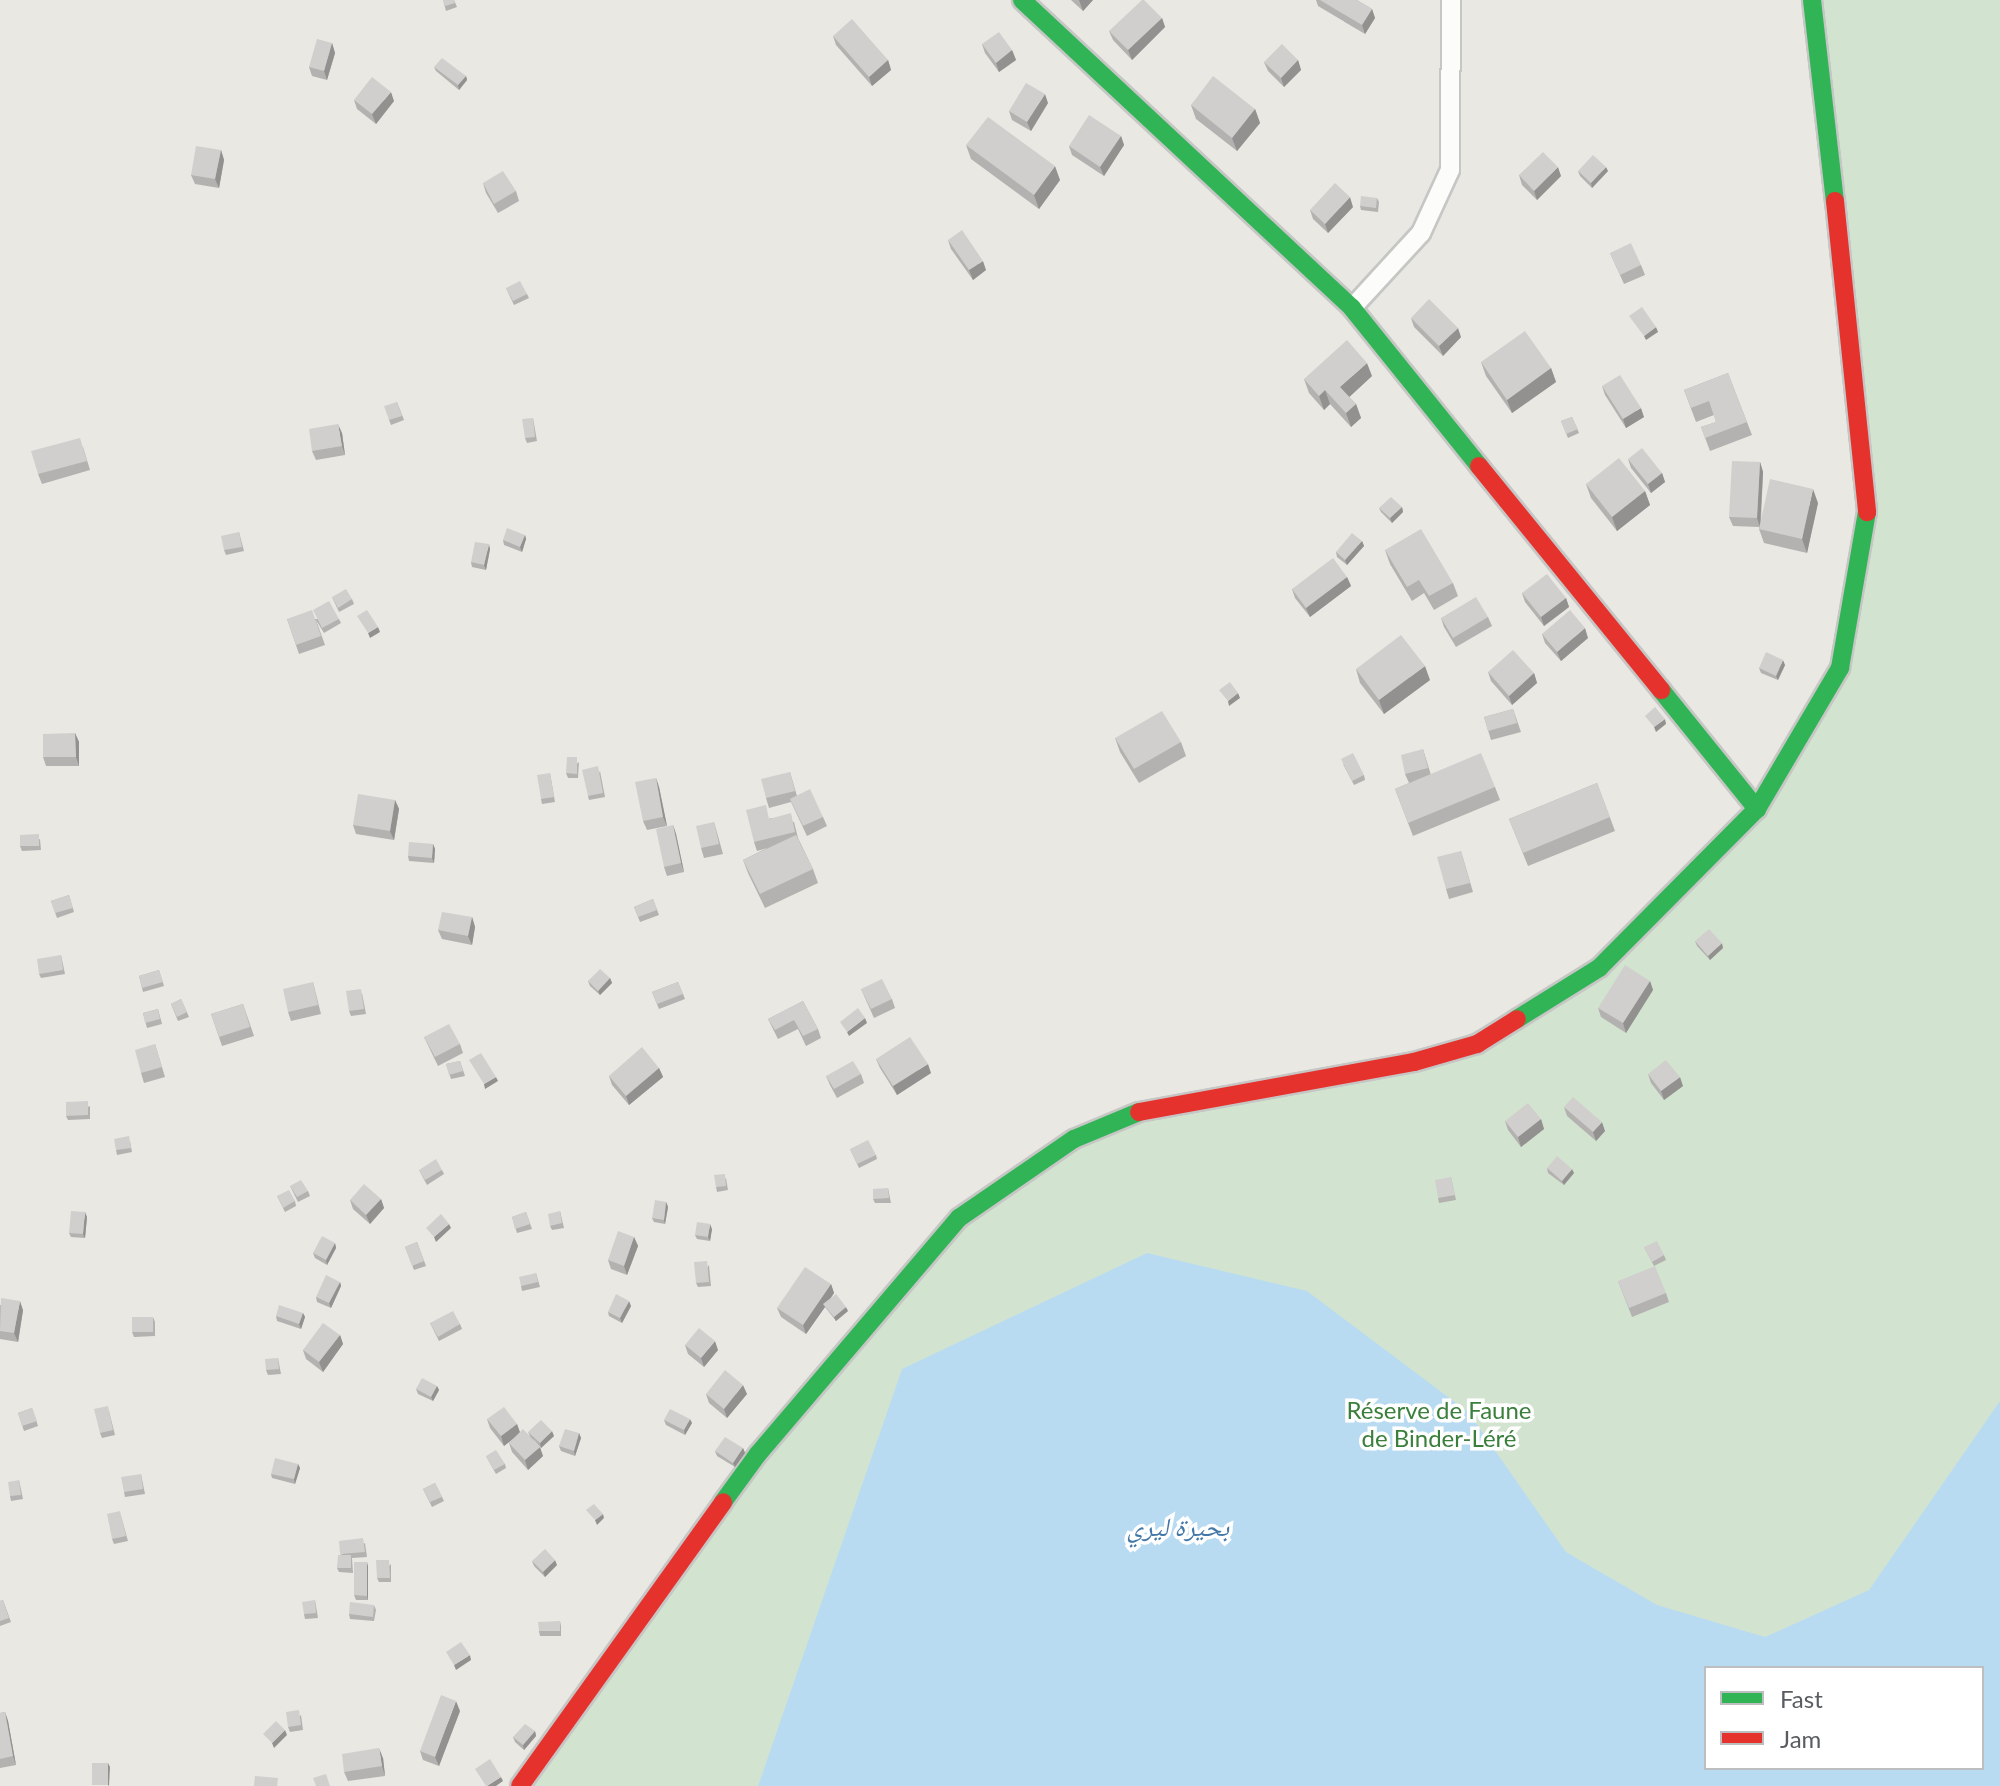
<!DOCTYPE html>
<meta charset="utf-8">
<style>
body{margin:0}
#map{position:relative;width:2000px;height:1786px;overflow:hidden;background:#e9e8e3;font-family:Lato,"Noto Naskh Arabic",sans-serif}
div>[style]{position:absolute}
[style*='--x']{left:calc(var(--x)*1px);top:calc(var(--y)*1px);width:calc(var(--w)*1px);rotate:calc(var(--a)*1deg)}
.green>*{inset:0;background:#d2e4cf}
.water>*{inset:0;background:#b9dbf2}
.roads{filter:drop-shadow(2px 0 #c6c6c5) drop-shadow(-2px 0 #c6c6c5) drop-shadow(0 2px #c6c6c5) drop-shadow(0 -2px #c6c6c5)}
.street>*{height:18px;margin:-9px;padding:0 9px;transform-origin:9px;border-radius:9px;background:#fcfcfb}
.fast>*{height:18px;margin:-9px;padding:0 9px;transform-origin:9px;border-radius:9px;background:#30b455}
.jam>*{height:18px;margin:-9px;padding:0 9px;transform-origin:9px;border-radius:9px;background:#e5322d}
.wall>*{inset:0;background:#b3b2b0}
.shaded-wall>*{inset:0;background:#929190}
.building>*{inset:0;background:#d0cfcd}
span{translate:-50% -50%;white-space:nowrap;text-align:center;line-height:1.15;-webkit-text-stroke:7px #fff;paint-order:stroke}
.park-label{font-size:24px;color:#3a7f3b}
.water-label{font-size:26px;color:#4377a8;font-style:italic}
.legend{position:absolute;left:1704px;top:1666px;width:280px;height:104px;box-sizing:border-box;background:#fff;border:2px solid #bdbec0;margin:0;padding:10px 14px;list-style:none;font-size:24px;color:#595d61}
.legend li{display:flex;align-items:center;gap:16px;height:40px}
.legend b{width:40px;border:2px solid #bdbec0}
</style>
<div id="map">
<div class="green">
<div style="clip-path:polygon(evenodd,1812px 0,2000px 0,2000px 1786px,520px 1786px,758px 1454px,959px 1218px,1155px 1105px,1414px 1062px,1599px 968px,1757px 809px,1840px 668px,1869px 503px,1812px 0,1706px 1668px,1982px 1668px,1982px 1768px,1706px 1768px,1706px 1668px)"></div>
</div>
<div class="water">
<div style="clip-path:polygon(evenodd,1147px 1253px,1307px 1291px,1468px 1412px,1566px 1552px,1657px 1605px,1765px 1637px,1869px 1590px,2000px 1401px,2000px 1786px,758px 1786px,902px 1369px,1147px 1253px,1706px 1668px,1982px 1668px,1982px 1768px,1706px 1768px,1706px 1668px)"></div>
</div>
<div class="roads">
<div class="street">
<div style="--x:1352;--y:308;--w:102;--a:-47.4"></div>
<div style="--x:1421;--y:233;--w:69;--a:-65.3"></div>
<div style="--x:1450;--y:170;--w:170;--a:-89.7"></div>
</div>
<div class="fast">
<div style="--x:1022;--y:0;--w:451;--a:43"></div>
<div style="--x:1352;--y:308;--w:203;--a:51.2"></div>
<div style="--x:1812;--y:0;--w:202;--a:83.5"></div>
<div style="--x:1661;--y:690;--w:153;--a:51.1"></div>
<div style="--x:1517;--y:1019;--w:97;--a:-31.9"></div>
<div style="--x:1599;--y:968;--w:224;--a:-45.2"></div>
<div style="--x:1757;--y:809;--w:164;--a:-59.5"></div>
<div style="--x:1840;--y:668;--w:158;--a:-80.2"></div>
<div style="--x:723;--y:1502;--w:59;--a:-53.9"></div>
<div style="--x:758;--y:1454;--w:310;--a:-49.6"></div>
<div style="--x:959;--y:1218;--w:140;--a:-34.5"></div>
<div style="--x:1074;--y:1139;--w:70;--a:-22.6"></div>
</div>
<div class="jam">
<div style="--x:1835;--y:201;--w:313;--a:84.1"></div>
<div style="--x:1479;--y:466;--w:289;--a:50.9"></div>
<div style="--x:1139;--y:1112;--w:280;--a:-10.3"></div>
<div style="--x:1414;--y:1062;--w:66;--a:-15.9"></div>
<div style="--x:1477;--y:1044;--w:47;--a:-32"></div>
<div style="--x:520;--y:1786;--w:349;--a:-54.4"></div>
</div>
</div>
<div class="wall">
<div style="clip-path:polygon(443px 0,454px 0,457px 7px,446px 11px)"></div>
<div style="clip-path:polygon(1071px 0,1093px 0,1083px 11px)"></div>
<div style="clip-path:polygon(1316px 0,1357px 0,1372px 9px,1375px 18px,1365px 34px,1318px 6px)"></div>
<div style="clip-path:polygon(1162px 18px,1165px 27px,1132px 60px,1113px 40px,1109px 31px)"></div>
<div style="clip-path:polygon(833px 36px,888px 60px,891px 70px,872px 86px,836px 45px)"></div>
<div style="clip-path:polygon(332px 43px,335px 53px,327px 80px,312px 76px,309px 67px)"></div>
<div style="clip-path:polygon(982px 44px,1012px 50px,1016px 60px,999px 72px,985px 53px)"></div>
<div style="clip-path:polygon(1298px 60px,1301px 70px,1284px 87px,1268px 71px,1264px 62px)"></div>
<div style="clip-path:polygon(434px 67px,466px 76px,467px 80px,459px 90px,436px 71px)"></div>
<div style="clip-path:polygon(354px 100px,394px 101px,376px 124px,357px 109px)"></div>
<div style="clip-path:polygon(1048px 103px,1031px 131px,1012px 120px,1009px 111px)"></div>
<div style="clip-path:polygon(1191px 105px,1255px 109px,1260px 123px,1237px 151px,1196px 119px)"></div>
<div style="clip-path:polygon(1121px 136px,1124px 145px,1104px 176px,1072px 155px,1069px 146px)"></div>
<div style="clip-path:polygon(966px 145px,1060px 180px,1039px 209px,971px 159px)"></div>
<div style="clip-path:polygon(221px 150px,224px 160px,219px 188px,195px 184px,191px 175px)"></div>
<div style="clip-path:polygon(1578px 171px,1608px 171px,1592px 188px,1580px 176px)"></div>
<div style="clip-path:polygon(1519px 175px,1561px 176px,1537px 200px,1522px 185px)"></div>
<div style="clip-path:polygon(483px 183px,516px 191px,519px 201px,498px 213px,486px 193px)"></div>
<div style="clip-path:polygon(1377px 198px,1379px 202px,1378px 212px,1361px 210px,1360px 206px)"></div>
<div style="clip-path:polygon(1353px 207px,1328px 233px,1313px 219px,1310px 210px)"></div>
<div style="clip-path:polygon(948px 240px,986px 270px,973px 280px,951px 249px)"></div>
<div style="clip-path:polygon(1610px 253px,1641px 265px,1645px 275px,1624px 284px)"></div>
<div style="clip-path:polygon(506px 288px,527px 294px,529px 298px,514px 305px)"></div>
<div style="clip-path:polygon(1411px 318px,1461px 337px,1443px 356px,1414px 327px)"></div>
<div style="clip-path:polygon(1481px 362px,1551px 368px,1556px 382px,1512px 413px,1486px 376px)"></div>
<div style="clip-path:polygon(1728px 373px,1752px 435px,1710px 451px,1701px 427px,1716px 422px,1714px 415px,1696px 422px,1684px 390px)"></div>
<div style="clip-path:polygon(1372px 376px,1349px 397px,1356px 404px,1361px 418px,1351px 427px,1330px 404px,1324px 410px,1309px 393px,1304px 379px)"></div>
<div style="clip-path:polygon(1602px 386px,1644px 417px,1626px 428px,1605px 395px)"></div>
<div style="clip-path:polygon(397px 402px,404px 420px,391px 425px,389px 420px)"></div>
<div style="clip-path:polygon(1572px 417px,1579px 433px,1568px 438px,1561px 421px)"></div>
<div style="clip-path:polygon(533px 418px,537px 441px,527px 443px,525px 438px)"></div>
<div style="clip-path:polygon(342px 433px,345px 455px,316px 460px,312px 451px)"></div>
<div style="clip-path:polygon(83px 447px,90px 470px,42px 484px,38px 474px)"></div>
<div style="clip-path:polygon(1628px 459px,1662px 473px,1665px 482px,1651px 493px,1631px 468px)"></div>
<div style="clip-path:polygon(1760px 462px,1763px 472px,1761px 520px,1818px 503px,1807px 553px,1764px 543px,1759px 529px,1759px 527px,1733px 526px,1729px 517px)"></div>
<div style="clip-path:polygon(1586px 484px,1645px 491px,1650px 505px,1617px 531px,1591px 498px)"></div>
<div style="clip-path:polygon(1402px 507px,1403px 512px,1392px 523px,1381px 512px,1379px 508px)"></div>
<div style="clip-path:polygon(239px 532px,244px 551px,226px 555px,224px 550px)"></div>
<div style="clip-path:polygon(525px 535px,526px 539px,522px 552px,504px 545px,503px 540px)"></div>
<div style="clip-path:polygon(1362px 541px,1364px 546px,1347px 565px,1337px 557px,1336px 552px)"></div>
<div style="clip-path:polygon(490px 549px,486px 570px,472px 567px,471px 562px)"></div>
<div style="clip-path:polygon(1385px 550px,1453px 583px,1458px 596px,1434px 610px,1424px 593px,1412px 601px,1390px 564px)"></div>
<div style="clip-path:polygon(1347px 577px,1351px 586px,1310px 617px,1295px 598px,1292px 589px)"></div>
<div style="clip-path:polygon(1522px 593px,1566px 598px,1569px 607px,1544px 626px,1525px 602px)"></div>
<div style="clip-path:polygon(332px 597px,352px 599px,354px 604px,339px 612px)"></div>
<div style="clip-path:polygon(1488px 617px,1492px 626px,1456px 647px,1444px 627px,1441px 618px)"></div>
<div style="clip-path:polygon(287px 619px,339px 619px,341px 623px,324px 633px,316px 620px,325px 645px,299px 654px)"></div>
<div style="clip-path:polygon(1542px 634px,1588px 638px,1561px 661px,1545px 643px)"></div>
<div style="clip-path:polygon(1785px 665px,1778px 680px,1761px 673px,1759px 668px)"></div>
<div style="clip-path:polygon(1356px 669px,1430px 680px,1384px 714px,1360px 683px)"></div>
<div style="clip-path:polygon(1488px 672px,1534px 673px,1537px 683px,1512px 705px,1491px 681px)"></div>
<div style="clip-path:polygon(1513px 709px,1521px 732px,1491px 740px,1484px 717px)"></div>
<div style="clip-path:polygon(75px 733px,79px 742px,79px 766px,46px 766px,43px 757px)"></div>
<div style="clip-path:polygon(1115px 738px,1181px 742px,1186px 756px,1139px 783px,1120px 752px)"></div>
<div style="clip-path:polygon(1423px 749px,1431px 775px,1495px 787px,1500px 800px,1413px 836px,1395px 789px,1409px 783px,1405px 774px)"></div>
<div style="clip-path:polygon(579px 762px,578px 778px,568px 778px,566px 773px)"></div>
<div style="clip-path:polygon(1343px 764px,1364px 775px,1365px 780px,1354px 785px)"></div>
<div style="clip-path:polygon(600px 771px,605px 797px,589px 800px,588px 796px)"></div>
<div style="clip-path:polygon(790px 772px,797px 796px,823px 817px,827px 826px,807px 836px,791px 802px,769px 808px,766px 798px)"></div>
<div style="clip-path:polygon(550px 773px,555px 802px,542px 804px,541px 799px)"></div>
<div style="clip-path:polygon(656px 778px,659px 787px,667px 826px,647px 830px,643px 821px)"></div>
<div style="clip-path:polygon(1597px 783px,1615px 831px,1528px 866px,1509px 819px)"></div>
<div style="clip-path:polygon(395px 800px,399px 809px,394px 840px,356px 834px,353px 825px)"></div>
<div style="clip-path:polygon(770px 818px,794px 822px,798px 838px,813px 869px,818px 883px,765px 908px,748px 873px,743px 860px,767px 848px,757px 851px,754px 842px)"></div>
<div style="clip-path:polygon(714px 822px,723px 854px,704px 858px,701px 848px)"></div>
<div style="clip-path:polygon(673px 825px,676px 834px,684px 872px,667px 876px,664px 867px)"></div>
<div style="clip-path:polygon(40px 839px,41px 850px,22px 851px,20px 846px)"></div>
<div style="clip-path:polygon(433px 844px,435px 849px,434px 863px,409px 861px,408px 856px)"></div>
<div style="clip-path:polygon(1461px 851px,1473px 892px,1449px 899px,1446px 889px)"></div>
<div style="clip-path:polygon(69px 895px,74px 912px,57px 918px,51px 901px)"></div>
<div style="clip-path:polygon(653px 899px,659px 915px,640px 922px,634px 907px)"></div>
<div style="clip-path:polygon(472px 917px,475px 927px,472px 945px,442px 939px,438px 930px)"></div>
<div style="clip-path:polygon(1695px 941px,1723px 948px,1710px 960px,1697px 946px)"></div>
<div style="clip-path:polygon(61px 955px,65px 974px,41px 978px,39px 974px)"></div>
<div style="clip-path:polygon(159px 970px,164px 986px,143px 992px,139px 976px)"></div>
<div style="clip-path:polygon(610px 978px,612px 983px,600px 995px,590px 986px,588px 981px)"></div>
<div style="clip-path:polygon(1650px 981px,1653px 990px,1626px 1033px,1601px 1017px,1598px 1008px)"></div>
<div style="clip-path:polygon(313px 982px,321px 1014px,291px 1021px,288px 1012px)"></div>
<div style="clip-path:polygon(678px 982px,685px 999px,659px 1009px,652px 992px)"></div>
<div style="clip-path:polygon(861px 989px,892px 999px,895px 1008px,874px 1018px)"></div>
<div style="clip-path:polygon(362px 993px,366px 1014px,351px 1016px,349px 1011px)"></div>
<div style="clip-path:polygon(181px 999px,189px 1017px,178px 1021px,171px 1004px)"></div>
<div style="clip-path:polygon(803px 1001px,818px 1029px,821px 1038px,806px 1046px,798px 1029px,778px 1039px,768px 1019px)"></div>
<div style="clip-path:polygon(243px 1004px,254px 1036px,222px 1046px,211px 1014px)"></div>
<div style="clip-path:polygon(158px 1009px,162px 1024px,147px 1028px,143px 1013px)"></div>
<div style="clip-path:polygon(424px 1037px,460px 1044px,463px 1053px,438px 1066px)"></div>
<div style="clip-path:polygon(155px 1044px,165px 1077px,144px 1083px,141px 1073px)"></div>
<div style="clip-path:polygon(876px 1059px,931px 1073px,897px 1095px,880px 1068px)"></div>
<div style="clip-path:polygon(460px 1061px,465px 1076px,451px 1079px,446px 1064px)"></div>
<div style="clip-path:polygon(659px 1068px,663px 1077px,629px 1105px,612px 1085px,609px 1076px)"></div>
<div style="clip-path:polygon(861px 1074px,864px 1083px,837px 1098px,830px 1085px,826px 1076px)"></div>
<div style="clip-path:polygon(1648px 1074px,1683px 1086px,1664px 1100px,1651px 1083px)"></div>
<div style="clip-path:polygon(90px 1106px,90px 1119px,68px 1120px,66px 1116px)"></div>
<div style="clip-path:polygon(1564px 1107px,1605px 1131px,1596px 1141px,1567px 1116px)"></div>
<div style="clip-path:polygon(1541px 1119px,1544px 1129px,1521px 1147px,1508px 1130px,1505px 1121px)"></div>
<div style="clip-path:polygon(130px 1141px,132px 1152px,117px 1155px,116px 1150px)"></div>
<div style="clip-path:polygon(850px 1149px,876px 1155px,877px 1159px,859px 1168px)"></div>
<div style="clip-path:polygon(1547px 1168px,1574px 1173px,1564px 1185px,1548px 1173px)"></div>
<div style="clip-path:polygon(419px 1170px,442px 1170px,444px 1174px,427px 1185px)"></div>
<div style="clip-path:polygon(1451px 1177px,1456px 1200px,1439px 1203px,1438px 1198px)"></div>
<div style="clip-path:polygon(726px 1178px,728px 1190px,717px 1192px,716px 1187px)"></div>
<div style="clip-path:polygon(290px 1186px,308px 1191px,310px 1196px,298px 1202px)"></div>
<div style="clip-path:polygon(888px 1188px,891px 1203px,875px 1203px,873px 1199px)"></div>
<div style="clip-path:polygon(277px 1196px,295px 1201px,296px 1206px,285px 1212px)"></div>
<div style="clip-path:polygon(381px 1199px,384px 1208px,370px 1224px,353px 1209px,350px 1200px)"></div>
<div style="clip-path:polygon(666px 1202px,668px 1207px,665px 1224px,654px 1222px,652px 1218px)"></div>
<div style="clip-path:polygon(560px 1211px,564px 1228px,552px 1230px,550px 1226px)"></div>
<div style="clip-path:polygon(526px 1212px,532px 1229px,517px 1233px,512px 1217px)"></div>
<div style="clip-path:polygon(87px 1217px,85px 1238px,71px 1237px,69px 1233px)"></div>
<div style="clip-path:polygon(712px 1229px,710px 1241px,697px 1239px,695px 1235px)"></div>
<div style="clip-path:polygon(634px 1237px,638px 1246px,627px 1275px,611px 1269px,608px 1260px)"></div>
<div style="clip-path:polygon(417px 1242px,426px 1266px,414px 1270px,405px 1247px)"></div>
<div style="clip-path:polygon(335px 1243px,336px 1248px,327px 1265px,315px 1258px,313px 1253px)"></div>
<div style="clip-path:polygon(1644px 1247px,1664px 1255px,1666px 1260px,1654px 1266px)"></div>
<div style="clip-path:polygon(709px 1265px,711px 1286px,698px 1287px,696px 1283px)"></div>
<div style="clip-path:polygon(536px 1273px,540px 1287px,522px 1291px,521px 1286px)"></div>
<div style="clip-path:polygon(1618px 1281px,1666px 1293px,1669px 1302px,1632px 1317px)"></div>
<div style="clip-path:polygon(340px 1282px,341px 1286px,331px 1308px,317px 1302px,316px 1297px)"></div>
<div style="clip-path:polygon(831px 1284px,834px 1293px,831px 1298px,848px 1311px,836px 1321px,825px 1307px,806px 1334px,781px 1317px,777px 1308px)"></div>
<div style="clip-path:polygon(0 1305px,23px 1310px,18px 1342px,0 1339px)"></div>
<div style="clip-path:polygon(631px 1306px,622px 1323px,609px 1316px,608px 1312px)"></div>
<div style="clip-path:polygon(303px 1313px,305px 1317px,301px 1329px,277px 1321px,276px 1316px)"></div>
<div style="clip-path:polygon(153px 1317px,155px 1322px,155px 1336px,134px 1337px,132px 1332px)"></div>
<div style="clip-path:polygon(430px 1323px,460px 1324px,462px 1329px,439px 1341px)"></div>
<div style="clip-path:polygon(340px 1335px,343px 1344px,323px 1372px,306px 1359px,303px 1350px)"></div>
<div style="clip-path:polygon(685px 1345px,718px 1350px,704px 1367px,688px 1354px)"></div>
<div style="clip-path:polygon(278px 1358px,281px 1374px,268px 1375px,266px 1370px)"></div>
<div style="clip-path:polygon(437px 1386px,439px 1390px,433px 1401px,418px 1394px,416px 1389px)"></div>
<div style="clip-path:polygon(706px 1394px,747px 1394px,727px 1418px,709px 1403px)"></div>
<div style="clip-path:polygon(32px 1408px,38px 1426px,24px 1431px,18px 1413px)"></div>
<div style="clip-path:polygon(109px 1411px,115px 1435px,102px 1438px,100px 1433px)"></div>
<div style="clip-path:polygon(487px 1419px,517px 1424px,520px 1432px,530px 1436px,528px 1432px,554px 1436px,541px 1448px,533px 1439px,543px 1456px,528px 1470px,512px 1452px,509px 1443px,517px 1436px,504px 1446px,490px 1428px)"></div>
<div style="clip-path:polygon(664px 1420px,692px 1423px,685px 1435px,666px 1425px)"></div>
<div style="clip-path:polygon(579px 1433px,581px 1438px,575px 1456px,561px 1451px,559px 1446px)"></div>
<div style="clip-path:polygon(743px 1448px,745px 1453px,735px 1467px,717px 1456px,715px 1451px)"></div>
<div style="clip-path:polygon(486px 1456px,505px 1464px,506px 1468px,496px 1474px)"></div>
<div style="clip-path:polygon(298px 1464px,300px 1468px,295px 1484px,272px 1478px,271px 1474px)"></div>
<div style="clip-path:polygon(141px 1474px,145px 1494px,125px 1497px,124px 1492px)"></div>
<div style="clip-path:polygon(19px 1480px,23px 1499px,11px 1501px,10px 1496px)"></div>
<div style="clip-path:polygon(435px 1483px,444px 1501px,432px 1507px,423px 1489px)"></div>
<div style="clip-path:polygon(121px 1516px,128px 1541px,114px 1544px,112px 1539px)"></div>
<div style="clip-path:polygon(365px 1543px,367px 1557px,352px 1558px,353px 1573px,339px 1572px,337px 1568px,340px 1555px)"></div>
<div style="clip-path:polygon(532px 1561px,557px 1565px,545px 1577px,534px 1566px)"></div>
<div style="clip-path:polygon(391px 1564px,391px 1582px,379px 1582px,377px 1578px)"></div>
<div style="clip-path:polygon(368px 1566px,368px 1600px,356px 1600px,354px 1595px)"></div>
<div style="clip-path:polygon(3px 1600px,11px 1622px,0 1626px,0 1601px)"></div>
<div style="clip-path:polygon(315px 1600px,318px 1618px,305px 1619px,304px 1614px)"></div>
<div style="clip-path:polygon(374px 1605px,376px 1610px,374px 1621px,350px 1619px,349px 1614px)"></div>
<div style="clip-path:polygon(560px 1621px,561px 1626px,561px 1636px,540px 1636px,539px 1631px)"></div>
<div style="clip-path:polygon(460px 1711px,439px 1766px,423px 1760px,420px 1751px)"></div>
<div style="clip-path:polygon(5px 1712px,8px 1721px,16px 1765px,0 1768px,0 1713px)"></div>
<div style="clip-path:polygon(301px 1715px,303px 1730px,290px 1732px,288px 1727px)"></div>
<div style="clip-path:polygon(535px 1731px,536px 1736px,524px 1750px,515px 1742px,513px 1737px)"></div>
<div style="clip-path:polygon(383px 1758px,385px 1776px,348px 1781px,344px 1772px)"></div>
</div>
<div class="shaded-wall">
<div style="clip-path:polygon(1079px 0,1093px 0,1083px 11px)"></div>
<div style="clip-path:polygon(1372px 9px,1375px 18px,1365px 34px,1362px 25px)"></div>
<div style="clip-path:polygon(1162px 18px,1165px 27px,1132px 60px,1128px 50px)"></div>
<div style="clip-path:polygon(332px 43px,335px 53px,327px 80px,324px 71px)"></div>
<div style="clip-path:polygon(1012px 50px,1016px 60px,999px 72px,996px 63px)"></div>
<div style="clip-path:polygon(888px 60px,891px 70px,872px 86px,869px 77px)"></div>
<div style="clip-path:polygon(1298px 60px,1301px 70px,1284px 87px,1281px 78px)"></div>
<div style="clip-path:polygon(466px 76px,467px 80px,459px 90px,458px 85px)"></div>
<div style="clip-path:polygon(391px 92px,394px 101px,376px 124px,372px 114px)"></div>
<div style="clip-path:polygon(1045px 94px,1048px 103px,1031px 131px,1027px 122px)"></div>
<div style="clip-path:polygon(1255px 109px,1260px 123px,1237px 151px,1232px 138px)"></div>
<div style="clip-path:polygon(1121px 136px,1124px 145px,1104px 176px,1100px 167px)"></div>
<div style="clip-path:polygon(221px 150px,224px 160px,219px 188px,215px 179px)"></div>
<div style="clip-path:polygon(1055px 166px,1060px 180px,1039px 209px,1034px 195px)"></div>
<div style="clip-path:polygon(1558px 167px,1561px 176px,1537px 200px,1534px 191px)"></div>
<div style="clip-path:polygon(1606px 167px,1608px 171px,1592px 188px,1591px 183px)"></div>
<div style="clip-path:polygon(1350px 197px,1353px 207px,1328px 233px,1325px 224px)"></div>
<div style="clip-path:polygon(983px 261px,986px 270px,973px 280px,969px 270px)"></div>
<div style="clip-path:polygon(1656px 327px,1658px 332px,1646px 340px,1644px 336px)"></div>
<div style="clip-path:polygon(1458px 328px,1461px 337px,1443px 356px,1439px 346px)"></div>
<div style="clip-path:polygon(1367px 363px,1372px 376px,1345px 401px,1340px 387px)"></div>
<div style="clip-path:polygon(1551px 368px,1556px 382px,1512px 413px,1507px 400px)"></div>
<div style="clip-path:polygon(1325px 390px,1330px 404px,1324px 410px,1319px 396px)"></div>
<div style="clip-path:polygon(1356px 404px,1361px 418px,1351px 427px,1346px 413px)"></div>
<div style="clip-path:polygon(1641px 408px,1644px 417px,1626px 428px,1623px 419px)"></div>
<div style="clip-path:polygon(338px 424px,342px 433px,345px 455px,342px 446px)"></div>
<div style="clip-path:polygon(1760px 462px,1763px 472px,1760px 527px,1757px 518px)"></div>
<div style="clip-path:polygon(1662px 473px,1665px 482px,1651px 493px,1648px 484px)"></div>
<div style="clip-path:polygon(1813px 489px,1818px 503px,1807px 553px,1802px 539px)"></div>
<div style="clip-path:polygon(1645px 491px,1650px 505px,1617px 531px,1612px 517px)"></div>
<div style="clip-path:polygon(1402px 507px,1403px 512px,1392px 523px,1390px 518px)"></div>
<div style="clip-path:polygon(525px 535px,526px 539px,522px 552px,520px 547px)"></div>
<div style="clip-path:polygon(1362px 541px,1364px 546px,1347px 565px,1345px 560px)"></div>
<div style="clip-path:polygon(489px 544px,490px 549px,486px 570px,484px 565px)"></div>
<div style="clip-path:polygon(1347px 577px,1351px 586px,1310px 617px,1306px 608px)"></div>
<div style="clip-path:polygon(1566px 598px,1569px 607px,1544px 626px,1541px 617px)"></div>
<div style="clip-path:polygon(378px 627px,380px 632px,370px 638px,368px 633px)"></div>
<div style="clip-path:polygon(1585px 628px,1588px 638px,1561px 661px,1557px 652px)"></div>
<div style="clip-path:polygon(1783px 660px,1785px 665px,1778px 680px,1776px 676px)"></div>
<div style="clip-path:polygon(1425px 666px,1430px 680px,1384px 714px,1379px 700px)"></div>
<div style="clip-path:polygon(1534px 673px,1537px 683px,1512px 705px,1509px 696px)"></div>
<div style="clip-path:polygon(1238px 693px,1240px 698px,1229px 706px,1228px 701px)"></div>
<div style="clip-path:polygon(1665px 719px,1666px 724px,1656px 732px,1654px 727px)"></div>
<div style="clip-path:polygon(75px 733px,79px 742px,79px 766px,76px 757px)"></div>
<div style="clip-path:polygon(656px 778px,659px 787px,667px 826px,663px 817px)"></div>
<div style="clip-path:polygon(395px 800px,399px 809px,394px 840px,390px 831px)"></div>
<div style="clip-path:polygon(673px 825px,676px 834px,684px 872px,681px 863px)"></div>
<div style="clip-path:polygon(433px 844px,435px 849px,434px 863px,432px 858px)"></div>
<div style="clip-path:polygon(472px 917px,475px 927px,472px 945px,468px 936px)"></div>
<div style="clip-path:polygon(1722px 943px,1723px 948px,1710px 960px,1708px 956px)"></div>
<div style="clip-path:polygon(610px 978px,612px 983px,600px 995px,598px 991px)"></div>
<div style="clip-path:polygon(1650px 981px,1653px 990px,1626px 1033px,1623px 1023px)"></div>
<div style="clip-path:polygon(865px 1018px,867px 1023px,849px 1036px,847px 1032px)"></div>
<div style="clip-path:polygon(928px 1064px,931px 1073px,897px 1095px,893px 1086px)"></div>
<div style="clip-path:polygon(659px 1068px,663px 1077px,629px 1105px,626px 1096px)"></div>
<div style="clip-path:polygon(496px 1077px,498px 1081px,485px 1089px,484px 1084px)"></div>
<div style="clip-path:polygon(1680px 1077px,1683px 1086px,1664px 1100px,1661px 1091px)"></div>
<div style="clip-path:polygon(1541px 1119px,1544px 1129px,1521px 1147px,1518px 1137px)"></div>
<div style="clip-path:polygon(1602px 1122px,1605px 1131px,1596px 1141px,1593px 1132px)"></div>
<div style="clip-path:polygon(1572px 1169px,1574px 1173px,1564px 1185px,1562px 1181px)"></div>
<div style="clip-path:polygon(381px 1199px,384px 1208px,370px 1224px,366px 1215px)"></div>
<div style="clip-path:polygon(666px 1202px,668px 1207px,665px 1224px,664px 1220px)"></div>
<div style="clip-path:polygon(85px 1212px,87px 1217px,85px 1238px,83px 1234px)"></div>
<div style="clip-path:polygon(449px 1224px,451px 1228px,436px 1242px,434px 1237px)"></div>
<div style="clip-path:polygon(710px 1224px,712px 1229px,710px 1241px,708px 1237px)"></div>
<div style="clip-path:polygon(634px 1237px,638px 1246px,627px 1275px,624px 1266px)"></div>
<div style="clip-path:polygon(335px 1243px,336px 1248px,327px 1265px,326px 1260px)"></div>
<div style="clip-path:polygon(340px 1282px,341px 1286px,331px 1308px,329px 1303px)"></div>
<div style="clip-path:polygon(831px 1284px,834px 1293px,825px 1306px,823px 1304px,825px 1307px,806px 1334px,803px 1325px)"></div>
<div style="clip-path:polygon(20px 1301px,23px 1310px,18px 1342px,14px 1333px)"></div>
<div style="clip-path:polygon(629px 1301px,631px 1306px,622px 1323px,620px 1318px)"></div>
<div style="clip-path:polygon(846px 1307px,848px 1311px,836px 1321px,834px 1317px)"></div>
<div style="clip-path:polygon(303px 1313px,305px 1317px,301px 1329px,299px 1324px)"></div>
<div style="clip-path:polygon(340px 1335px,343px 1344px,323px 1372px,319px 1362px)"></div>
<div style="clip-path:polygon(715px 1341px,718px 1350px,704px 1367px,701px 1358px)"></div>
<div style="clip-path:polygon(743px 1385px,747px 1394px,727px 1418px,724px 1409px)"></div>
<div style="clip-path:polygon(437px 1386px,439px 1390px,433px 1401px,431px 1397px)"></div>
<div style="clip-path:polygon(690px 1419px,692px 1423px,685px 1435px,684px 1430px)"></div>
<div style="clip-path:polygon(517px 1424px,520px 1433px,504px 1446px,501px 1436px)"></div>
<div style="clip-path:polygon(552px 1431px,554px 1436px,541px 1448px,540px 1443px)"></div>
<div style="clip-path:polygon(579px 1433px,581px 1438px,575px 1456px,574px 1451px)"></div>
<div style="clip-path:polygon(540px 1447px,543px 1456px,528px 1470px,525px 1460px)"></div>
<div style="clip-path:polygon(743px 1448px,745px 1453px,735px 1467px,733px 1463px)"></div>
<div style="clip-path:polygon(298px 1464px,300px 1468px,295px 1484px,294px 1479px)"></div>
<div style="clip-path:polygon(603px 1514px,604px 1518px,597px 1525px,595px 1520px)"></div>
<div style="clip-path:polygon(555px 1560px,557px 1565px,545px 1577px,543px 1572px)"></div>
<div style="clip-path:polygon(367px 1562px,368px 1566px,368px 1600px,367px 1596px)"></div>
<div style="clip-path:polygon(470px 1655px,471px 1660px,456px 1670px,454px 1665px)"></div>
<div style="clip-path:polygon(456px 1701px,460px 1711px,439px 1766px,435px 1757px)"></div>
<div style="clip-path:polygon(5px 1712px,8px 1721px,16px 1765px,13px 1756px)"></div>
<div style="clip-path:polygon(285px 1730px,287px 1735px,274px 1748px,272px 1743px)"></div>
<div style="clip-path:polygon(535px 1731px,536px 1736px,524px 1750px,523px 1745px)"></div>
<div style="clip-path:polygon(379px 1748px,383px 1758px,385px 1776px,382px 1766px)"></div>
<div style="clip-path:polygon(108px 1763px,110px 1767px,109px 1786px,108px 1785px)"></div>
<div style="clip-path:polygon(501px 1777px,503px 1781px,496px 1786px,487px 1786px)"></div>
</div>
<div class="building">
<div style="clip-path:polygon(443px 0,454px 0,455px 3px,445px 6px)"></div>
<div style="clip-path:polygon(1142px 0,1144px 0,1162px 18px,1128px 50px,1109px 31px)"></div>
<div style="clip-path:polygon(1320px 0,1357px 0,1372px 9px,1362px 25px)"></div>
<div style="clip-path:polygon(852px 19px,888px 60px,869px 77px,833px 36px)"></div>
<div style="clip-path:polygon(999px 32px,1012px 50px,996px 63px,982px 44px)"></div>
<div style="clip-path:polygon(317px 39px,332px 43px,324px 71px,309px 67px)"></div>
<div style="clip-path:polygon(1282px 44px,1298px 60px,1281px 78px,1264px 62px)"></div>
<div style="clip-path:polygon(442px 58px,466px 76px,458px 85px,434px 67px)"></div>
<div style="clip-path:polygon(1213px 76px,1255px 109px,1232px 138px,1191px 105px)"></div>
<div style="clip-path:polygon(372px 77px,391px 92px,372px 114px,354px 100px)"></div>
<div style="clip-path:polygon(1026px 83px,1045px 94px,1027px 122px,1009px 111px)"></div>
<div style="clip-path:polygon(1089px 115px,1121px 136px,1100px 167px,1069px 146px)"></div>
<div style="clip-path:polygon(988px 117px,1055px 166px,1034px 195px,966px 145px)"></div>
<div style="clip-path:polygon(196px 146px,221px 150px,215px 179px,191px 175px)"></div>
<div style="clip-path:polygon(1543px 152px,1558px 167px,1534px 191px,1519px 175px)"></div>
<div style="clip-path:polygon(1593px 155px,1606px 167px,1591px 183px,1578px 171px)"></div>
<div style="clip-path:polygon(503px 171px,516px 191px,494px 204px,483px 183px)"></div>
<div style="clip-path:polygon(1335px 183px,1350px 197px,1325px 224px,1310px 210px)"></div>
<div style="clip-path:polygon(1361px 196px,1377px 198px,1376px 208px,1360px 206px)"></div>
<div style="clip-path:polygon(962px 230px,983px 261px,969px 270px,948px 240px)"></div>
<div style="clip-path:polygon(1631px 243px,1641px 265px,1620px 275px,1610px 253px)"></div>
<div style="clip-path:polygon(520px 281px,527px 294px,513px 301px,506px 288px)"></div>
<div style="clip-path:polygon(1429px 299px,1458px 328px,1439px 346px,1411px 318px)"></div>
<div style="clip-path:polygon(1642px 307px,1656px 327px,1644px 336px,1629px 316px)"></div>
<div style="clip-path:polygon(1525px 331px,1551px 368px,1507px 400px,1481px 362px)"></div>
<div style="clip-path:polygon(1347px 340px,1367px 363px,1340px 387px,1356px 404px,1346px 413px,1325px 390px,1319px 396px,1304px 379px)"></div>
<div style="clip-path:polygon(1728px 373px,1747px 422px,1705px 438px,1701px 427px,1716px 422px,1709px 401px,1691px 408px,1684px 390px)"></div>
<div style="clip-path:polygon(1620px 375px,1641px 408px,1623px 419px,1602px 386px)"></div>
<div style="clip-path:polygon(397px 402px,402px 416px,389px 420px,384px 406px)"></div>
<div style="clip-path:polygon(1572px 417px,1578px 429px,1566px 434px,1561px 421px)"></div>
<div style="clip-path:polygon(533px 418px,535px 437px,525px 438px,522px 419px)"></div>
<div style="clip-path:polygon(338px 424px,342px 446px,312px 451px,309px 429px)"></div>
<div style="clip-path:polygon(80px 438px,87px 461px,38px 474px,31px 451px)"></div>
<div style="clip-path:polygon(1642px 448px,1662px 473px,1648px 484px,1628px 459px)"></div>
<div style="clip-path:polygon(1619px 458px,1645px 491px,1612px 517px,1586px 484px)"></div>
<div style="clip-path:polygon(1732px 461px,1760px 462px,1757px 518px,1729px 517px)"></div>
<div style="clip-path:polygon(1770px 479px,1813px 489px,1802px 539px,1759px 529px)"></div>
<div style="clip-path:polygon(1391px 497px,1402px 507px,1390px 518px,1379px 508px)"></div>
<div style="clip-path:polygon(507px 528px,525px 535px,520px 547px,503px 540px)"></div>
<div style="clip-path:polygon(1421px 529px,1453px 583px,1429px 596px,1419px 580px,1407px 587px,1385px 550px)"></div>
<div style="clip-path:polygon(239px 532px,242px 547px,224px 550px,221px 536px)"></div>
<div style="clip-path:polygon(1352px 533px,1362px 541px,1345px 560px,1336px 552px)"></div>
<div style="clip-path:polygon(475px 542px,489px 544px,484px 565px,471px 562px)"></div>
<div style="clip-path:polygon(1333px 558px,1347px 577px,1306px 608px,1292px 589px)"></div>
<div style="clip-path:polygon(1547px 574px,1566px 598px,1541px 617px,1522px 593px)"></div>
<div style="clip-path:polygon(346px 589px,352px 599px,338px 608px,332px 597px)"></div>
<div style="clip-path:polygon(1476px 597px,1488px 617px,1453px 638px,1441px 618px)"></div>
<div style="clip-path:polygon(329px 601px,339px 619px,322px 628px,313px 610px)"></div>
<div style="clip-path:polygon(312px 610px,321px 636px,296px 645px,287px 619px)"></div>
<div style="clip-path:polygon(367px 610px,378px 627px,368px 633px,357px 616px)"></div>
<div style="clip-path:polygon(1570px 610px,1585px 628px,1557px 652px,1542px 634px)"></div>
<div style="clip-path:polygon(1401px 635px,1425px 666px,1379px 700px,1356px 669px)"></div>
<div style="clip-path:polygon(1513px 650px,1534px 673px,1509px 696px,1488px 672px)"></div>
<div style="clip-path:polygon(1766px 652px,1783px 660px,1776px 676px,1759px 668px)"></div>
<div style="clip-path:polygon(1230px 682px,1238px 693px,1228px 701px,1219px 690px)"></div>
<div style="clip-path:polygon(1655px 707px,1665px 719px,1654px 727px,1645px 716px)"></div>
<div style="clip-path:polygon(1513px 709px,1517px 723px,1488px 731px,1484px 717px)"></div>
<div style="clip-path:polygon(1162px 711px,1181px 742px,1134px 769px,1115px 738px)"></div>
<div style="clip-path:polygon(75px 733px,76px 757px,43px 757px,43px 734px)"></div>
<div style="clip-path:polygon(1423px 749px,1428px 768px,1405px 774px,1401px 755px)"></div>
<div style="clip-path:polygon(1353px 753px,1364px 775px,1352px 781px,1341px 759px)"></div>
<div style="clip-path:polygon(1481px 753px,1495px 787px,1408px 823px,1395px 789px)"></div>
<div style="clip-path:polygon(567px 757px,577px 757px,577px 774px,566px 773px)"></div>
<div style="clip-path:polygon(598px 766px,603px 793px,588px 796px,582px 770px)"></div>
<div style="clip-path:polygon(790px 772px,795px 791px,766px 798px,761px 779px)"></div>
<div style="clip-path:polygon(550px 773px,554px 797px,541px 799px,537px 775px)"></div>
<div style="clip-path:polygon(656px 778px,663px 817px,643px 821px,635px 782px)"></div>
<div style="clip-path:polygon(1597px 783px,1610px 817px,1523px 853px,1509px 819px)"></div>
<div style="clip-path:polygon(810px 789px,823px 817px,803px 826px,790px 799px)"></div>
<div style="clip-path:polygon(358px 794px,395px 800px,390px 831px,353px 825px)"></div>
<div style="clip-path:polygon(766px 805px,769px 819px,791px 813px,795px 832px,754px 842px,746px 810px)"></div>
<div style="clip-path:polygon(714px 822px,719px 844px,701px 848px,696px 826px)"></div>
<div style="clip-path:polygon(673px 825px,681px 863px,664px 867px,656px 829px)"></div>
<div style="clip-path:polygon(39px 834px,39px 846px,20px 846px,20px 835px)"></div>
<div style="clip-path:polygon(796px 835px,813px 869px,760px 894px,743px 860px)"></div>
<div style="clip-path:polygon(409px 842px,433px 844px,432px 858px,408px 856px)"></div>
<div style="clip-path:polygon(1461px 851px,1470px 883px,1446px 889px,1437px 857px)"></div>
<div style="clip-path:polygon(69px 895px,73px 908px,55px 913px,51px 901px)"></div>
<div style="clip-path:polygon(653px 899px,657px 910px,638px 917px,634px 907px)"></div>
<div style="clip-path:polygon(442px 912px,472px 917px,468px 936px,438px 930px)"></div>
<div style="clip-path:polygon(1709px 929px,1722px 943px,1708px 956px,1695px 941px)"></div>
<div style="clip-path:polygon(61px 955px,63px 970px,39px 974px,37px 959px)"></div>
<div style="clip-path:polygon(1625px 965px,1650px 981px,1623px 1023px,1598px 1008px)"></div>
<div style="clip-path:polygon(600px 969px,610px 978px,598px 991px,588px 981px)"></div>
<div style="clip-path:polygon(159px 970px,163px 982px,142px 988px,139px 976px)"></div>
<div style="clip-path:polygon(882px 979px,892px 999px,871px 1009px,861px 989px)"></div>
<div style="clip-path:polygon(313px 982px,318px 1005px,288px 1012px,283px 989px)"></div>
<div style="clip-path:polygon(678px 982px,683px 994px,657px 1004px,652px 992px)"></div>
<div style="clip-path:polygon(361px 989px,364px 1009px,349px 1011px,346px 991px)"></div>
<div style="clip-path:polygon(181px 999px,187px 1012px,177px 1017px,171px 1004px)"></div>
<div style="clip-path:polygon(803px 1001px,818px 1029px,803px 1036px,794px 1020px,775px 1030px,768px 1019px)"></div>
<div style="clip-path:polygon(243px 1004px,250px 1027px,219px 1037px,211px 1014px)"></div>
<div style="clip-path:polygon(858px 1008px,865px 1018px,847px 1032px,840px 1022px)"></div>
<div style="clip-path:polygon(158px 1009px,160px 1019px,145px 1023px,143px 1013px)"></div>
<div style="clip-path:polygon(449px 1024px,460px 1044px,435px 1057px,424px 1037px)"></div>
<div style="clip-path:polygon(910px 1037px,928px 1064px,893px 1086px,876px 1059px)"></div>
<div style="clip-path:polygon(155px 1044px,162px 1067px,141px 1073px,135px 1050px)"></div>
<div style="clip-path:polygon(642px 1047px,659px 1068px,626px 1096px,609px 1076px)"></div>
<div style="clip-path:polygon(481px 1053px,496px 1077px,484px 1084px,469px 1060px)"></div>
<div style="clip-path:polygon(1666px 1060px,1680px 1077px,1661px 1091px,1648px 1074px)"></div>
<div style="clip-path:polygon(460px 1061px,463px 1071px,449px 1075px,446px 1064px)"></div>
<div style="clip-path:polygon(853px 1061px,861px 1074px,834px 1089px,826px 1076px)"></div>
<div style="clip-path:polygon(1573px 1097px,1602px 1122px,1593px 1132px,1564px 1107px)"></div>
<div style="clip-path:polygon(88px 1101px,88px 1115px,66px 1116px,66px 1102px)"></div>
<div style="clip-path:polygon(1528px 1103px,1541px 1119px,1518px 1137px,1505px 1121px)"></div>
<div style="clip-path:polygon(129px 1136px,131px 1148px,116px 1150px,114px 1139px)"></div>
<div style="clip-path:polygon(868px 1140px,876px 1155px,857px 1164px,850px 1149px)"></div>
<div style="clip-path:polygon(1557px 1156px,1572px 1169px,1562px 1181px,1547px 1168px)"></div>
<div style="clip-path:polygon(436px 1159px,442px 1170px,425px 1180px,419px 1170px)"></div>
<div style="clip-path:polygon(725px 1174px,726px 1186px,716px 1187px,714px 1175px)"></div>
<div style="clip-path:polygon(1451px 1177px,1455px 1195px,1438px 1198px,1435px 1180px)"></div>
<div style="clip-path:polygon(301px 1180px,308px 1191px,297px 1197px,290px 1186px)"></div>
<div style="clip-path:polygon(364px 1184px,381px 1199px,366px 1215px,350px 1200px)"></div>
<div style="clip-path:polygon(888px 1188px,889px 1198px,873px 1199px,873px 1189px)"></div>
<div style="clip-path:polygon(289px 1190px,295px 1201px,283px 1208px,277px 1196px)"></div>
<div style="clip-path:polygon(655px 1200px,666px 1202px,664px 1220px,652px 1218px)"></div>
<div style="clip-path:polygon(71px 1211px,85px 1212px,83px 1234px,69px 1233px)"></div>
<div style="clip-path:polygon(560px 1211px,562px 1223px,550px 1226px,548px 1214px)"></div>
<div style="clip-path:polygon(526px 1212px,530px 1224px,515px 1229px,512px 1217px)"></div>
<div style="clip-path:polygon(441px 1214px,449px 1224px,434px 1237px,426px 1228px)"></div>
<div style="clip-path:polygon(697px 1222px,710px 1224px,708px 1237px,695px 1235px)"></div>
<div style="clip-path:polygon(618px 1231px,634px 1237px,624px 1266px,608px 1260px)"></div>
<div style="clip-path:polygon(322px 1236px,335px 1243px,326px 1260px,313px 1253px)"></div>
<div style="clip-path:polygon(1657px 1241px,1664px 1255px,1652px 1262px,1644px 1247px)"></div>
<div style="clip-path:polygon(417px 1242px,424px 1261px,412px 1266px,405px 1247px)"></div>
<div style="clip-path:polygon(707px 1261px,709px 1282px,696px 1283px,694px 1262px)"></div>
<div style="clip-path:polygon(1655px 1266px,1666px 1293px,1629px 1308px,1618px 1281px)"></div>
<div style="clip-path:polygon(805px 1267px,831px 1284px,803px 1325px,777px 1308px)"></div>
<div style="clip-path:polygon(536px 1273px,538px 1282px,521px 1286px,519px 1277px)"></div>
<div style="clip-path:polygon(326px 1275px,340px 1282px,329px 1303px,316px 1297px)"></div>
<div style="clip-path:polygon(616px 1294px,629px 1301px,620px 1318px,608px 1312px)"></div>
<div style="clip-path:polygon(836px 1294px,846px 1307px,834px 1317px,823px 1304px)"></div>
<div style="clip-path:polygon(1px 1298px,20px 1301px,14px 1333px,0 1331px)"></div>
<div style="clip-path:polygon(279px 1305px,303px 1313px,299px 1324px,276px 1316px)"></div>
<div style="clip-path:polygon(453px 1311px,460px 1324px,438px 1337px,430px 1323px)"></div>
<div style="clip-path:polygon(132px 1317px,153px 1317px,153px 1332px,132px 1332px)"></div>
<div style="clip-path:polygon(323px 1323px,340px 1335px,319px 1362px,303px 1350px)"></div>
<div style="clip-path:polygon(699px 1328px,715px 1341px,701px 1358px,685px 1345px)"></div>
<div style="clip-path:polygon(278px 1358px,279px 1369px,266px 1370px,265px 1359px)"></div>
<div style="clip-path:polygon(725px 1370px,743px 1385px,724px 1409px,706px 1394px)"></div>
<div style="clip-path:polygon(422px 1378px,437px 1386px,431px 1397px,416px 1389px)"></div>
<div style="clip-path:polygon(108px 1406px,113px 1430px,100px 1433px,94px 1409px)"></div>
<div style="clip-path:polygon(504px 1407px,517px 1424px,501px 1436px,487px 1419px)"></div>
<div style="clip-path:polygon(32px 1408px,37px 1421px,22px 1426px,18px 1413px)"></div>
<div style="clip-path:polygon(670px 1409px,690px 1419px,684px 1430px,664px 1420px)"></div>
<div style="clip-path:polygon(541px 1420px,552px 1431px,540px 1443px,528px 1432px)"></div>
<div style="clip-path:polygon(523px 1429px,540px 1447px,525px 1460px,509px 1443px)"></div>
<div style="clip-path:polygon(565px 1429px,579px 1433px,574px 1451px,559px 1446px)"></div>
<div style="clip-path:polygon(725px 1437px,743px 1448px,733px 1463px,715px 1451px)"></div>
<div style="clip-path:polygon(496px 1450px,505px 1464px,494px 1470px,486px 1456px)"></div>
<div style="clip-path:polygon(275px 1458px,298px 1464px,294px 1479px,271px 1474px)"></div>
<div style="clip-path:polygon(141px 1474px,143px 1489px,124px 1492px,121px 1477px)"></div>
<div style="clip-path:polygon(19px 1480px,21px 1495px,10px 1496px,8px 1482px)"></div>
<div style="clip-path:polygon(435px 1483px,442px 1497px,430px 1502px,423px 1489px)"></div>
<div style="clip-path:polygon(594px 1504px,603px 1514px,595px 1520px,586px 1510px)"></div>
<div style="clip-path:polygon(120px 1511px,126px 1536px,112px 1539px,107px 1514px)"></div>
<div style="clip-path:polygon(363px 1538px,365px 1552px,340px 1554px,339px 1541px)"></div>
<div style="clip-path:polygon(545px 1549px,555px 1560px,543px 1572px,532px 1561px)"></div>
<div style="clip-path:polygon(338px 1555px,351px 1555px,351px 1568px,337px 1568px)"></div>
<div style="clip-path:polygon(376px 1560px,389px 1560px,390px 1578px,377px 1578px)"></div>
<div style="clip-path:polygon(354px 1562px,367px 1562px,367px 1596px,354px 1595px)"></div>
<div style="clip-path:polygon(3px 1600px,9px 1618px,0 1621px,0 1601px)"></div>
<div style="clip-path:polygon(315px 1600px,316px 1613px,304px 1614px,302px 1602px)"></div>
<div style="clip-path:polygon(350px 1602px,374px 1605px,373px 1617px,349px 1614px)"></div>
<div style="clip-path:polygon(560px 1621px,560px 1631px,539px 1631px,538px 1622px)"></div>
<div style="clip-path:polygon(461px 1642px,470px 1655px,454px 1665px,446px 1652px)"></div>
<div style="clip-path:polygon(441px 1695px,456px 1701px,435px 1757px,420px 1751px)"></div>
<div style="clip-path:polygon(299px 1710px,301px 1725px,288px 1727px,286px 1712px)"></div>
<div style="clip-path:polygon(5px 1712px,13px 1756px,0 1759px,0 1713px)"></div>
<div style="clip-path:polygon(276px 1721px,285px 1730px,272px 1743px,263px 1734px)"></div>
<div style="clip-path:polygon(525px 1724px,535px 1731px,523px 1745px,513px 1737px)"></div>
<div style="clip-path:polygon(379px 1748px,382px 1766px,344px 1772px,342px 1754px)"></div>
<div style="clip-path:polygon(490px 1759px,501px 1777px,486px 1786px,475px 1769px)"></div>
<div style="clip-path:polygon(92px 1763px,108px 1763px,108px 1785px,92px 1785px)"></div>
<div style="clip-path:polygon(326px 1774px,330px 1786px,316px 1786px,313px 1778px)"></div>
<div style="clip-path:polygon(255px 1776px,278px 1778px,277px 1786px,254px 1786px)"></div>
</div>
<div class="park-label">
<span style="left:1439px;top:1424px">Réserve de Faune<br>de Binder-Léré</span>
</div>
<div class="water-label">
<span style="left:1178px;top:1527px">بحيرة ليري</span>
</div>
<ul class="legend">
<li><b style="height:10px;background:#30b455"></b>Fast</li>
<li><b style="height:10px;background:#e5322d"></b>Jam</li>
</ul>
</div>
